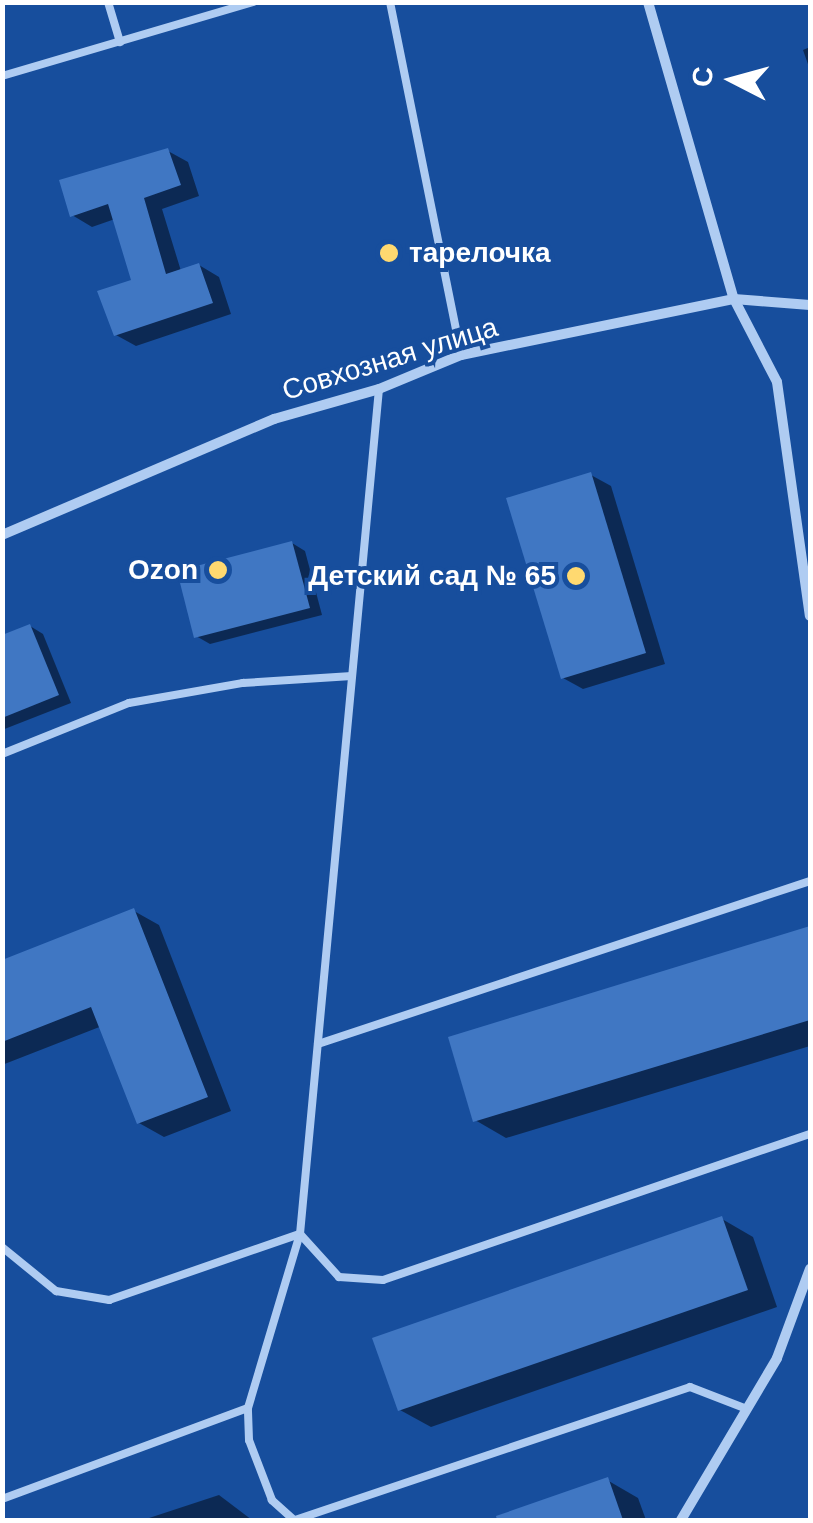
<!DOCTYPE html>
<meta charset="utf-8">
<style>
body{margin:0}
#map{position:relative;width:813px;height:1523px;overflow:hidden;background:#174e9d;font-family:Helvetica,sans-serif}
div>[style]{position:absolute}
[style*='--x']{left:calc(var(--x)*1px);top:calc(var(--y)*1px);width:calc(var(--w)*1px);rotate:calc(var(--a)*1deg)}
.shadow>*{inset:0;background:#0007}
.building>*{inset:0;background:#4077c3}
.lane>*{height:8px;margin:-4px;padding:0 4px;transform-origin:4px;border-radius:4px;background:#afccf2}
.street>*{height:10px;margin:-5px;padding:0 5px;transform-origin:5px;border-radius:5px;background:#afccf2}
.dots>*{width:28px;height:28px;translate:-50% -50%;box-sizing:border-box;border:5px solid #174e9d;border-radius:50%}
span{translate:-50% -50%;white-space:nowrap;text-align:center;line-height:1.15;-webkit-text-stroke:8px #174e9d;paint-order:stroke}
.poi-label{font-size:28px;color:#fff;font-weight:700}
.left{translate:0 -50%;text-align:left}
.right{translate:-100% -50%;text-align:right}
.street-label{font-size:28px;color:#fff}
.frame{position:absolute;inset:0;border:5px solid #fff;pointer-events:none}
.north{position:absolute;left:683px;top:30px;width:100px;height:100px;-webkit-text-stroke:8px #174e9d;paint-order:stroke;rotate:276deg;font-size:28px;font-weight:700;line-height:40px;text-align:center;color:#fff}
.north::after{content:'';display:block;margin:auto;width:35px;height:45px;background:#fff;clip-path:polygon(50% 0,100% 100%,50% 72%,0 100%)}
</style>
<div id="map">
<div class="shadow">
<div style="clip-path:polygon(810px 47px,810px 70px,803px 50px)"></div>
<div style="clip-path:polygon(168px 151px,188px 162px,199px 196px,162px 209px,181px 271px,199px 265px,219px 277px,231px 314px,136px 346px,116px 335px,134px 281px,115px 219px,92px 227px,72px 215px)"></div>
<div style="clip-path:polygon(591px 475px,611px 486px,665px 664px,583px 689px,563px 678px)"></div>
<div style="clip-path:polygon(292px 543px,305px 551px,322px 615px,210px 644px,196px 636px)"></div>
<div style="clip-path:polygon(30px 626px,43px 634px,71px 703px,2px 730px,2px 637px)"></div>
<div style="clip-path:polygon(134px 911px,159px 925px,231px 1111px,164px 1137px,139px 1123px,102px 1026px,2px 1065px,2px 963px)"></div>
<div style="clip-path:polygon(810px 929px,810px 1046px,506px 1138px,475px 1120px,451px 1039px)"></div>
<div style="clip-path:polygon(722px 1219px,753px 1237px,777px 1307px,431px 1427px,400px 1410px)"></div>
<div style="clip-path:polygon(607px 1480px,638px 1498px,646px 1520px,491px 1520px)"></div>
<div style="clip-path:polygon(219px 1495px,252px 1520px,143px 1520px)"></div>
</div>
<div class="building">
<div style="clip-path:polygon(168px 148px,181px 185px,144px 198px,166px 274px,199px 263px,213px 303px,114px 336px,97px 291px,131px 280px,108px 204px,70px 217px,59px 180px)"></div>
<div style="clip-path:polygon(591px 472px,646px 653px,561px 679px,506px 498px)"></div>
<div style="clip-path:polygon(292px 541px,310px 608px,194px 638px,177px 571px)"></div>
<div style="clip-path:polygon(30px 624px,59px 695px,2px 718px,2px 635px)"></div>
<div style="clip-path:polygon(134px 908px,208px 1097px,137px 1124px,91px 1007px,2px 1042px,2px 960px)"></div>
<div style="clip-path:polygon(810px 926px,810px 1020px,473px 1122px,448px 1037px)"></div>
<div style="clip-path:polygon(722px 1216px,748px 1290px,398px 1411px,372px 1338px)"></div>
<div style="clip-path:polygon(608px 1477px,623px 1520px,497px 1520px,496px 1516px)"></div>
</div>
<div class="lane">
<div style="--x:108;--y:2;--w:42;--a:73.3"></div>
<div style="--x:390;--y:2;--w:360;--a:78.6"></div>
<div style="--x:2;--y:76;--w:262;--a:-16.4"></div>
<div style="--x:2;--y:754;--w:137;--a:-21.9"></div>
<div style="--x:129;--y:703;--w:116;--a:-10"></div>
<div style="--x:243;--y:683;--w:109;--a:-3.7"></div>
<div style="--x:318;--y:1044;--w:518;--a:-18.33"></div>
<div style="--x:2;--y:1247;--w:70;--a:39.2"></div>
<div style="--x:56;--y:1291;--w:54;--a:9.6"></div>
<div style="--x:109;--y:1300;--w:202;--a:-19.1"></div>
<div style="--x:300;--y:1234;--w:58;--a:47.8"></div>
<div style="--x:339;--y:1277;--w:44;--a:3.9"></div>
<div style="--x:383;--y:1280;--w:451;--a:-18.9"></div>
<div style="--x:2;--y:1499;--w:262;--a:-20.3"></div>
<div style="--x:294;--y:1520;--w:30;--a:-138"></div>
<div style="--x:272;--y:1500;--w:64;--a:-111"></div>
<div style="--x:249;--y:1440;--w:32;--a:-92"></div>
<div style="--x:248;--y:1408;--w:182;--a:-73.4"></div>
<div style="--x:300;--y:1234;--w:849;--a:-84.66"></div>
<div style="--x:295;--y:1520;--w:417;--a:-18.6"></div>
<div style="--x:690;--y:1387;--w:61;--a:21.1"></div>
</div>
<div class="street">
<div style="--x:648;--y:2;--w:309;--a:73.9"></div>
<div style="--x:734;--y:299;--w:93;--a:62.6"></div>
<div style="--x:777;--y:382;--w:236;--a:82"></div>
<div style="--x:2;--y:535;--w:296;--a:-23.1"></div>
<div style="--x:274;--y:419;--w:109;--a:-15.9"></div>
<div style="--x:379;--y:389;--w:89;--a:-22.5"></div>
<div style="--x:461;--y:355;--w:279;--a:-11.6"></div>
<div style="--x:734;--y:299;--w:76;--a:4.5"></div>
<div style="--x:681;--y:1520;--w:188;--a:-59.3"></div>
<div style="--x:777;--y:1358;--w:95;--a:-69.7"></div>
</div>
<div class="dots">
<div style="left:389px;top:253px;background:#ffd970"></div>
<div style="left:218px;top:570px;background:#ffd970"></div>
<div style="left:576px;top:576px;background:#ffd970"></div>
</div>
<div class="poi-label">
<span class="left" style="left:409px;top:253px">тарелочка</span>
<span class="right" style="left:198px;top:570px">Ozon</span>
<span class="right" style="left:556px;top:576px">Детский сад № 65</span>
</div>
<div class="street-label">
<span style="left:390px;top:359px;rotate:-17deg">Совхозная улица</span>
</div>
<div class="frame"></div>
<div class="north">С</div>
</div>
